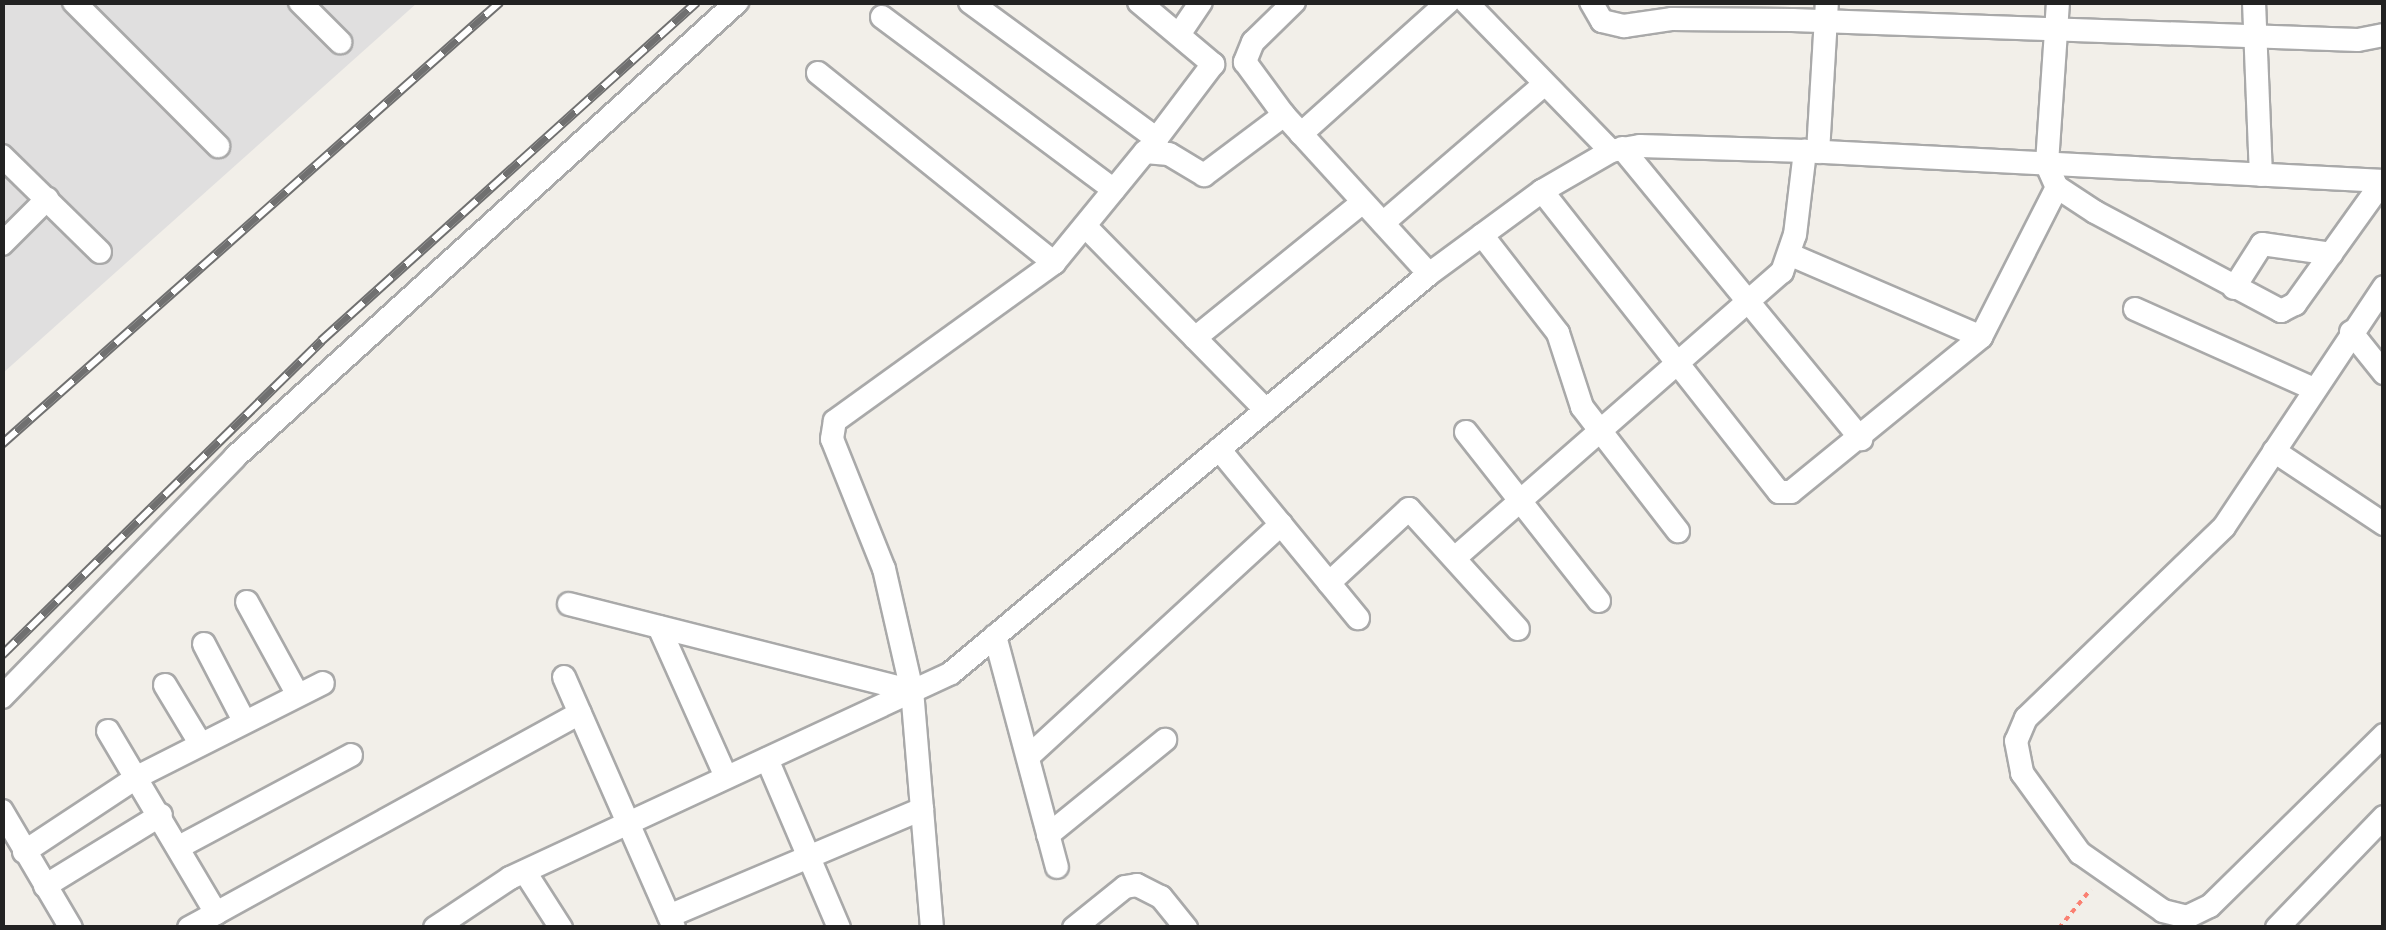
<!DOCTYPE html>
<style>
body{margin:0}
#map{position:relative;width:2386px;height:930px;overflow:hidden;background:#f2efe9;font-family:Mulish,sans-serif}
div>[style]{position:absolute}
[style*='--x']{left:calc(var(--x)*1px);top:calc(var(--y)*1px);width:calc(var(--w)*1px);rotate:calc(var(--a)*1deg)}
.residential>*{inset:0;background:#e0dfdf}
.path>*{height:4px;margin-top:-2px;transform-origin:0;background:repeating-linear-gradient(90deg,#fa8072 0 5px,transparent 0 10px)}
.roads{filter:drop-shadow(2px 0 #a9a9a9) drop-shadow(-2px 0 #a9a9a9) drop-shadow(0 2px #a9a9a9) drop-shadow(0 -2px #a9a9a9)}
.minor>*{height:22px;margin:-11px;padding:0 11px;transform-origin:11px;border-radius:11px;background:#fff}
.rail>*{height:10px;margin-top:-5px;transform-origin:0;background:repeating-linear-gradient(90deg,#fff 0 19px,#707070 0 38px);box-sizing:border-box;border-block:2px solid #707070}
span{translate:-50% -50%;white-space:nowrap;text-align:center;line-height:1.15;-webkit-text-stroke:8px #fff;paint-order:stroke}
.frame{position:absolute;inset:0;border:5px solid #222;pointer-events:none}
</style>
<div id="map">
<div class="residential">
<div style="clip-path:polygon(3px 3px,417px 3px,3px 373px)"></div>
</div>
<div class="path">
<div style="--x:2059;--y:928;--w:50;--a:-50.6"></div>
</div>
<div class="roads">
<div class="minor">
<div style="--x:74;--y:2;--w:204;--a:45"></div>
<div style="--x:300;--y:2;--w:57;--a:45"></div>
<div style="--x:970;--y:2;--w:232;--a:36.2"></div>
<div style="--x:1139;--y:2;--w:97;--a:40"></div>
<div style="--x:1213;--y:64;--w:108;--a:127.1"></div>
<div style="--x:1294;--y:2;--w:57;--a:135.7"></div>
<div style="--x:1253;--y:42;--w:22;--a:112"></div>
<div style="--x:1245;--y:62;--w:66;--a:53.7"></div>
<div style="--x:1284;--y:115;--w:215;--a:47.6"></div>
<div style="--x:1466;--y:2;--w:208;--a:45.8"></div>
<div style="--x:1591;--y:2;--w:22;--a:60"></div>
<div style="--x:1602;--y:21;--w:23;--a:13"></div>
<div style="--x:1624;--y:26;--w:49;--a:-8.3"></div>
<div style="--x:1672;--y:19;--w:120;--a:0.5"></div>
<div style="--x:1792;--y:20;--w:566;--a:2.02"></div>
<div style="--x:2358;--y:40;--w:26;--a:-11"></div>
<div style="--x:2058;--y:2;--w:163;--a:93.9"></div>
<div style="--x:2047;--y:165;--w:24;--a:66"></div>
<div style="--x:2057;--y:187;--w:45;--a:33.3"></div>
<div style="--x:2095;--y:212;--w:211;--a:28"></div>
<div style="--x:2281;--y:311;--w:16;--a:-27"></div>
<div style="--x:2295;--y:304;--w:151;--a:-54.4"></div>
<div style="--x:2254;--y:2;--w:173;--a:87.7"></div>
<div style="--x:882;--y:17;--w:289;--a:36.7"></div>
<div style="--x:1180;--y:33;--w:37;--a:-56"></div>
<div style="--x:818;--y:73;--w:303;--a:38.8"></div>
<div style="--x:1301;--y:134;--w:198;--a:-41.9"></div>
<div style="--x:1622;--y:148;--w:377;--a:50.6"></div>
<div style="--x:1818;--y:152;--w:150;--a:-86.6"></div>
<div style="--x:2;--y:156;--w:137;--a:44.4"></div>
<div style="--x:1542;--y:191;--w:383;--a:51.8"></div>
<div style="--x:1779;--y:492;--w:12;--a:0"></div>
<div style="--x:1791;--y:492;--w:245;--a:-39.2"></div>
<div style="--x:1981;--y:337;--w:168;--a:-63.1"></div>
<div style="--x:1383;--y:223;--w:210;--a:-40.7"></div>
<div style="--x:1088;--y:229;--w:254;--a:45.5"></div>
<div style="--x:1482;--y:235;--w:124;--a:52.2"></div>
<div style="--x:1558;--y:333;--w:78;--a:72"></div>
<div style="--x:1582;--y:407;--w:157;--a:52.3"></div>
<div style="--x:2;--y:244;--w:64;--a:-45"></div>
<div style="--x:1791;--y:255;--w:207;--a:23.3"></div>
<div style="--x:2384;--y:287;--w:288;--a:123.7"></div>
<div style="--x:2224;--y:527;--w:275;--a:136"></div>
<div style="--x:2026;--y:718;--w:25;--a:113"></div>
<div style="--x:2016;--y:741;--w:33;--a:79"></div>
<div style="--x:2022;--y:773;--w:99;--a:54.1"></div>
<div style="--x:2080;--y:853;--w:101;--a:34.9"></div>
<div style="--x:2163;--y:911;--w:25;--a:14"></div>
<div style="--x:2187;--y:917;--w:25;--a:-26"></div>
<div style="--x:2210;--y:906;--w:244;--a:-44.5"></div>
<div style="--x:2234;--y:288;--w:52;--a:-57.5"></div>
<div style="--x:2262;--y:244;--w:70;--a:8.2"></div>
<div style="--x:2135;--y:309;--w:196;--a:24.1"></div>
<div style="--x:2351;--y:332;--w:53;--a:51.2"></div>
<div style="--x:1195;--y:338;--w:216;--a:-39"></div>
<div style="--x:1466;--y:432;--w:215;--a:51.8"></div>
<div style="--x:1219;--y:449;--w:219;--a:50.6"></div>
<div style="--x:2274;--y:451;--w:132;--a:33.6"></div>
<div style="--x:1456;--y:557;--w:433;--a:-41.2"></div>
<div style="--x:1782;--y:272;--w:39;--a:-71"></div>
<div style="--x:1795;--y:235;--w:85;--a:-83.2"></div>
<div style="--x:1329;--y:583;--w:109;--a:-42.8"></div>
<div style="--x:1409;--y:509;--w:162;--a:47.8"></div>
<div style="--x:247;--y:602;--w:106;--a:61.3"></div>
<div style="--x:569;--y:604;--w:354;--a:14.2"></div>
<div style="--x:659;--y:627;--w:164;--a:65.9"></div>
<div style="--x:995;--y:636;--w:239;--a:75"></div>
<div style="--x:204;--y:644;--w:85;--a:62.5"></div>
<div style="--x:564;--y:677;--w:274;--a:66.3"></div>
<div style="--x:165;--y:685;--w:68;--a:58.9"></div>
<div style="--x:2;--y:697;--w:334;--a:-45.8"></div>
<div style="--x:235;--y:457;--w:678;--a:-42.19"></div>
<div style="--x:108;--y:731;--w:212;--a:59.3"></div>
<div style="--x:1028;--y:757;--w:344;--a:-42.6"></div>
<div style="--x:767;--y:759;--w:184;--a:66.9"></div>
<div style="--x:2;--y:811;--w:136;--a:59.5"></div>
<div style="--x:1048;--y:835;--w:151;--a:-39.1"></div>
<div style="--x:179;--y:847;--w:195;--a:-28.1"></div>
<div style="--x:24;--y:852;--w:138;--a:-33.5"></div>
<div style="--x:139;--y:776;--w:206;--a:-26.8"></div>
<div style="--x:525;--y:872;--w:67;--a:57.3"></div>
<div style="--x:45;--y:886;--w:136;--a:-31.5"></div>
<div style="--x:669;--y:916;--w:275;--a:-22.9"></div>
<div style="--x:189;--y:928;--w:446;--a:-28.8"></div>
<div style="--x:435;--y:928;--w:90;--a:-33.7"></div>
<div style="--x:510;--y:878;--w:486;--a:-24.9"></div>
<div style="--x:951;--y:673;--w:623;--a:-39.85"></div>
<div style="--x:1429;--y:274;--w:140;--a:-36.3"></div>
<div style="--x:1542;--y:191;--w:80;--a:-30.1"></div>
<div style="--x:1611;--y:151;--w:29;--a:-10"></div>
<div style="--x:1640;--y:146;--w:165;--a:1.7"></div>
<div style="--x:1805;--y:151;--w:580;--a:2.97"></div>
<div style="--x:932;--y:928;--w:238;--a:-94.8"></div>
<div style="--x:912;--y:691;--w:125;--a:-102.9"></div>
<div style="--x:884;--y:569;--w:140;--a:-111.8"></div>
<div style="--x:832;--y:439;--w:18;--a:-81"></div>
<div style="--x:835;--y:421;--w:270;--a:-35.8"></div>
<div style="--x:1054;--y:263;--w:144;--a:-50.7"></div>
<div style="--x:1145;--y:152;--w:24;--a:5"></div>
<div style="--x:1169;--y:154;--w:41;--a:31"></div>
<div style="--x:1204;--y:175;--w:100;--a:-36.9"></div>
<div style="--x:1074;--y:928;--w:65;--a:-38.8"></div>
<div style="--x:1125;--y:887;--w:12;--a:-9"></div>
<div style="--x:1137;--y:885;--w:27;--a:27"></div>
<div style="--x:1161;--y:897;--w:40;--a:51"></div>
<div style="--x:2277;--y:928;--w:154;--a:-46.1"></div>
</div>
</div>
<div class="rail">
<div style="--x:2;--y:444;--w:666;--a:-41.59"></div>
<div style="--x:2;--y:655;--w:448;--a:-44.5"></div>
<div style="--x:321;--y:341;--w:506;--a:-42.04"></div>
</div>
<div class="frame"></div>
</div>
